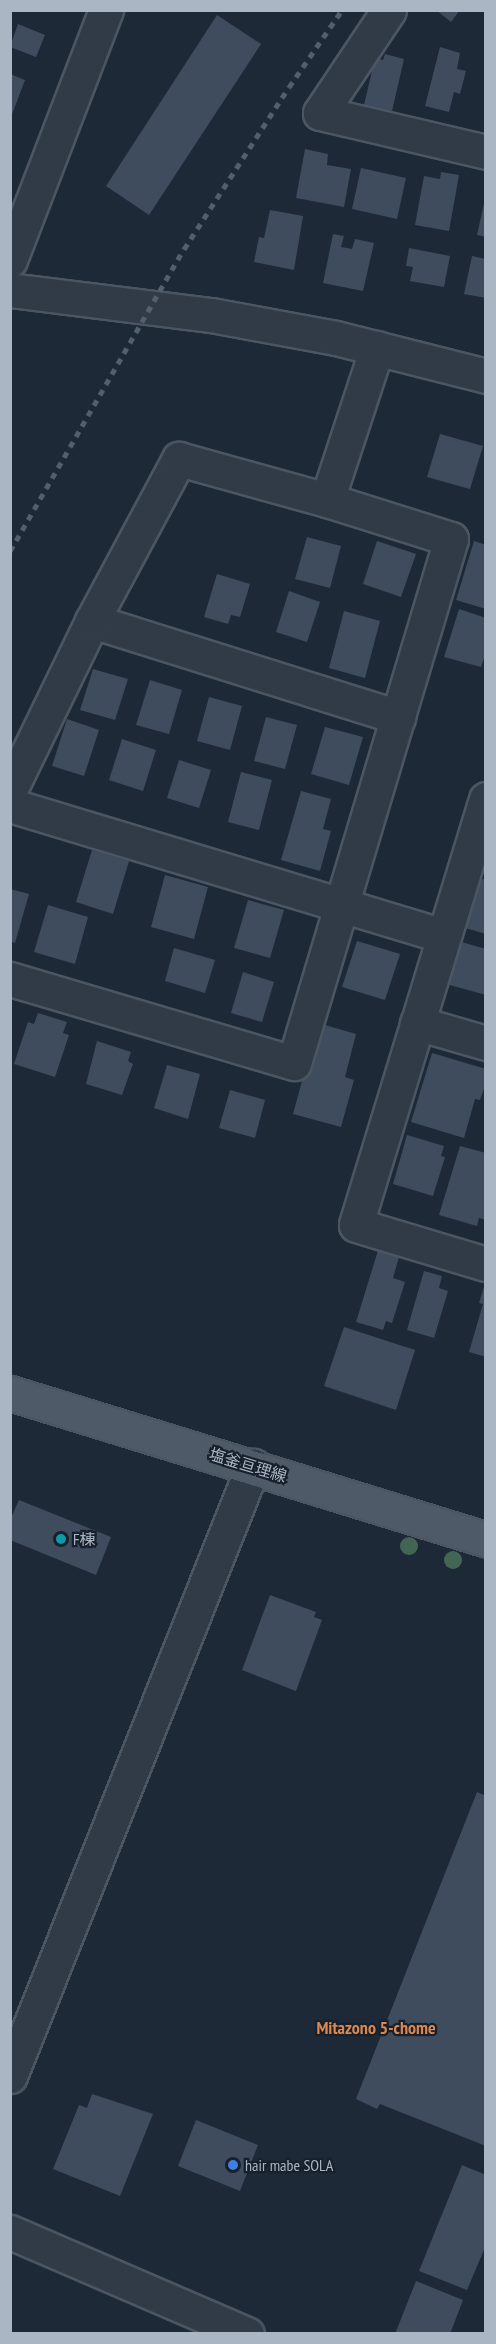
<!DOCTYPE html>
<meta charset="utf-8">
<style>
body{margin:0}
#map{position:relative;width:496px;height:2344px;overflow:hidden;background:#1e2937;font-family:"PT Sans Narrow","Noto Sans JP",sans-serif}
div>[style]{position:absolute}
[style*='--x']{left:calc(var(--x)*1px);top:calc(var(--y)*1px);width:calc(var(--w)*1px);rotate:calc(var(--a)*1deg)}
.building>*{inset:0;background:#3e4c5d}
.roads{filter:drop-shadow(2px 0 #4c5663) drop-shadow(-2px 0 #4c5663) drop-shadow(0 2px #4c5663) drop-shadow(0 -2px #4c5663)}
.minor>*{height:33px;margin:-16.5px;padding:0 16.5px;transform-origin:16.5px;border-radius:16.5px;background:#313b48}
.tertiary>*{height:33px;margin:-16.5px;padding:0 16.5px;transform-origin:16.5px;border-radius:16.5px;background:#313b48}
.primary>*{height:33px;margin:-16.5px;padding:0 16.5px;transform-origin:16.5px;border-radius:16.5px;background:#4f5a68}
.rail>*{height:4.5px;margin-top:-2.25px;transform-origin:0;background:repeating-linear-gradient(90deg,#525f6f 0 6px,transparent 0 12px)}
.trees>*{width:18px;height:18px;margin:-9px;border-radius:50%;background:#436654}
.dots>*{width:16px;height:16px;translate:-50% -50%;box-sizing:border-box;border:3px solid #17202c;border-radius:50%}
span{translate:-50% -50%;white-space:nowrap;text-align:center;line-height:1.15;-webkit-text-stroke:4.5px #17202c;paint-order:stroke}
.street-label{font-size:16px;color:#abb6c5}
.poi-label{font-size:16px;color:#abb6c5}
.left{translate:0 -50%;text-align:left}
.neighbourhood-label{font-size:18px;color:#db8850;font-weight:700}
.frame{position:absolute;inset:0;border:12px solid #abb6c5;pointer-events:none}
</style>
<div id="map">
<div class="building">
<div style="clip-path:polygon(436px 10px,460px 10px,451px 22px)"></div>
<div style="clip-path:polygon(217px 15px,261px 44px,149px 215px,106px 186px)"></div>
<div style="clip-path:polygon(18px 24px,45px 35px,36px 57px,10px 47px)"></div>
<div style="clip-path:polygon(440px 47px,460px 53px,457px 69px,466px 71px,460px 94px,454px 92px,449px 112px,425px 106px)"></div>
<div style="clip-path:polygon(385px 54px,404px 59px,392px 111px,364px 105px,375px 58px,383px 60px)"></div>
<div style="clip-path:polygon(10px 74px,25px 80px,11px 117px,10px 117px)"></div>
<div style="clip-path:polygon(305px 149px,328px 154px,327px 165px,351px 169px,344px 207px,296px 198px)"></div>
<div style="clip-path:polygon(361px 168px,406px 178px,397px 219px,352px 209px)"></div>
<div style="clip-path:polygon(441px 172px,459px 175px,449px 231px,415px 225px,424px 176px,440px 179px)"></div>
<div style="clip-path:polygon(485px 199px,486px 199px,486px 237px,477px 235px)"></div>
<div style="clip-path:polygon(270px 210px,303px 216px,294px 270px,254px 262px,259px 237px,264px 238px)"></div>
<div style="clip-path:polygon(333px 234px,344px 236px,341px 247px,352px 249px,355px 239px,374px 243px,363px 291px,323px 283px)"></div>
<div style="clip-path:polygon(409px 248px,450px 256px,444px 287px,410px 281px,413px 267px,406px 266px)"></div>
<div style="clip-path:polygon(472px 256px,486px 259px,486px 298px,464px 294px)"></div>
<div style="clip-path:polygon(440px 434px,483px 446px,470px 489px,427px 477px)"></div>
<div style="clip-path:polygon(307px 537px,341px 546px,330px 588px,295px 579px)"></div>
<div style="clip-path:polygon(377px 541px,416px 554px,401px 597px,363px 584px)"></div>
<div style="clip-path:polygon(474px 541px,486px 545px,486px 609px,456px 600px)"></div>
<div style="clip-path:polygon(217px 574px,250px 584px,240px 617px,231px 615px,228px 624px,204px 617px)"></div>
<div style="clip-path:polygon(289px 591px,320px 602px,307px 642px,276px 632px)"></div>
<div style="clip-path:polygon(459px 609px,486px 618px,486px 652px,481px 667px,444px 657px)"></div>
<div style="clip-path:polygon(344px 611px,380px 621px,365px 678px,329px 668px)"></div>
<div style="clip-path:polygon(93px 669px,128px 679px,115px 720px,80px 710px)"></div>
<div style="clip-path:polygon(150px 680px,182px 690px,169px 734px,136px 725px)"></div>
<div style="clip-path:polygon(209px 697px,242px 706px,230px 750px,197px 741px)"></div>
<div style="clip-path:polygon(266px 717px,297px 725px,285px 769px,254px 761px)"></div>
<div style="clip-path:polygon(67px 719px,99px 730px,84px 776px,52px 766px)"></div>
<div style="clip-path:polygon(325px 727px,363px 737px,349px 785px,311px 774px)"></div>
<div style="clip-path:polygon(122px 739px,156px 750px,143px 791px,109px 780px)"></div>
<div style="clip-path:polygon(179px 760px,211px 770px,199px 808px,167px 798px)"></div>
<div style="clip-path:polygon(241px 772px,272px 780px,259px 830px,228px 822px)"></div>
<div style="clip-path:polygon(301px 791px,331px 799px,323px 829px,331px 831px,320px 871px,281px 860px)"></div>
<div style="clip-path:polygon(92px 850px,129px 861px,113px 914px,76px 902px)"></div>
<div style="clip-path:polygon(165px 875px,208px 887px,194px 939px,151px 927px)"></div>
<div style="clip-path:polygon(479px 878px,486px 880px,486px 934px,465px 928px)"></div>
<div style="clip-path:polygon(10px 889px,29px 894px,15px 943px,10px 941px)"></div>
<div style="clip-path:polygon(248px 900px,284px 910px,270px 958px,234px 948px)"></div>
<div style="clip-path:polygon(48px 905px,88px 917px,75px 964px,34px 952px)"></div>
<div style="clip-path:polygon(357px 941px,400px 954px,385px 1000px,342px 987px)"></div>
<div style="clip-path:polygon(458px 941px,486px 949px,486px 995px,446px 984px)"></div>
<div style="clip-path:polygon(174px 948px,215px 960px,205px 993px,165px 981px)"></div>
<div style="clip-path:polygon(243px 972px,274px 982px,262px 1022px,231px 1013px)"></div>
<div style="clip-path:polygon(38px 1013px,67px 1022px,63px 1033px,69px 1035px,55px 1077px,14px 1064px,28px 1022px,34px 1024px)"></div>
<div style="clip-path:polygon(318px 1023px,356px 1034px,345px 1077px,354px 1080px,341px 1127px,293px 1114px)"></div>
<div style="clip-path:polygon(97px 1041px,131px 1052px,128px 1061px,133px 1064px,122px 1095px,86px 1084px)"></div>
<div style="clip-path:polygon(432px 1053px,486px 1069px,486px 1083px,480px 1100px,475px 1099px,464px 1138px,411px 1122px)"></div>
<div style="clip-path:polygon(167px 1065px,200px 1074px,188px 1119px,154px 1108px)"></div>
<div style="clip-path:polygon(230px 1090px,265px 1100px,255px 1138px,219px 1128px)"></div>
<div style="clip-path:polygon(407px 1135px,444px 1146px,441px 1156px,445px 1157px,433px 1196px,393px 1184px)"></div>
<div style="clip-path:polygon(460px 1146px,486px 1153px,486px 1220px,479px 1218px,477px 1226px,439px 1215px)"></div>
<div style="clip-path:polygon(380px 1244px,401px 1250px,393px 1278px,405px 1282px,392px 1323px,386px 1321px,383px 1330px,356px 1322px)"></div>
<div style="clip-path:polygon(424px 1271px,442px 1276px,439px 1288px,448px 1291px,434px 1338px,407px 1330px)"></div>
<div style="clip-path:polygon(485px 1283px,486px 1283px,486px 1357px,469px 1352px,483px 1304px,479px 1303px)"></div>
<div style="clip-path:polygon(344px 1327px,415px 1350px,396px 1410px,324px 1386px)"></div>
<div style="clip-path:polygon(19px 1500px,111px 1537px,96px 1575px,10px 1540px,10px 1520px)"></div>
<div style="clip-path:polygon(270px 1595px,316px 1612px,314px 1617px,322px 1620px,296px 1691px,242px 1670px)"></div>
<div style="clip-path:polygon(477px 1792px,486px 1796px,486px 2146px,380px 2104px,377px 2109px,356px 2099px)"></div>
<div style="clip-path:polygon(92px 2094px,153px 2114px,120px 2196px,53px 2169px,79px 2105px,87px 2108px)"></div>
<div style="clip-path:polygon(196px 2120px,258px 2145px,240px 2191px,178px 2166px)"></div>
<div style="clip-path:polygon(462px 2165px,486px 2175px,486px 2245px,467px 2290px,419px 2271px)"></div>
<div style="clip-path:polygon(416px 2281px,463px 2300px,450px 2334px,395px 2334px)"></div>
</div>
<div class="roads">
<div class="minor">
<div style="--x:389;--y:10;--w:124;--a:123.8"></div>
<div style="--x:320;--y:113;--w:171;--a:13.2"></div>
<div style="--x:92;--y:621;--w:321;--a:17.4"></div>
<div style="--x:10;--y:790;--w:188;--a:-64.1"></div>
<div style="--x:92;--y:621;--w:184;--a:-61.8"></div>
<div style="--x:179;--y:459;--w:154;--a:15.5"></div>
<div style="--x:327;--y:500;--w:160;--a:-71.8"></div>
<div style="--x:486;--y:799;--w:445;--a:107"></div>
<div style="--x:356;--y:1225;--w:136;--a:16.7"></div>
<div style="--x:10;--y:805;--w:453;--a:16.8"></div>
<div style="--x:10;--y:979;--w:296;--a:16.5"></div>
<div style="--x:294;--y:1063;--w:547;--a:-73.32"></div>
<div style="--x:451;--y:539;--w:130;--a:-162.5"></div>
<div style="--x:417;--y:1023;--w:72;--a:16.2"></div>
</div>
<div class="tertiary">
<div style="--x:10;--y:260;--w:268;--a:-69"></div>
<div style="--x:10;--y:290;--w:203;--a:7.1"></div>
<div style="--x:211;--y:315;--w:127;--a:10.4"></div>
<div style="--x:336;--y:338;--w:155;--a:14.2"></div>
<div style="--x:10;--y:2076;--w:657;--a:-68.28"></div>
<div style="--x:10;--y:2232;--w:258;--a:23.3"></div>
</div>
<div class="primary">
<div style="--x:10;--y:1393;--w:498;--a:17.1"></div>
</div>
</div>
<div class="rail">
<div style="--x:10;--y:551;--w:349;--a:-60.1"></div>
<div style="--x:184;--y:249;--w:193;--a:-57.1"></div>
<div style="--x:289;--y:87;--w:93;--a:-55.5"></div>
</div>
<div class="trees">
<div style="left:409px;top:1546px"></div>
<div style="left:453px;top:1560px"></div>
</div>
<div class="dots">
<div style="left:61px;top:1539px;background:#0f9aa8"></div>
<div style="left:233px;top:2165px;background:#3f7fe0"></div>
</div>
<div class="street-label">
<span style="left:248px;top:1465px;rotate:17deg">塩釜亘理線</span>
</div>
<div class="poi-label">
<span class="left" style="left:73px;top:1539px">F棟</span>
<span class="left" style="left:245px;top:2165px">hair mabe SOLA</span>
</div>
<div class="neighbourhood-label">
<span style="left:376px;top:2028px">Mitazono 5-chome</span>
</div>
<div class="frame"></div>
</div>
